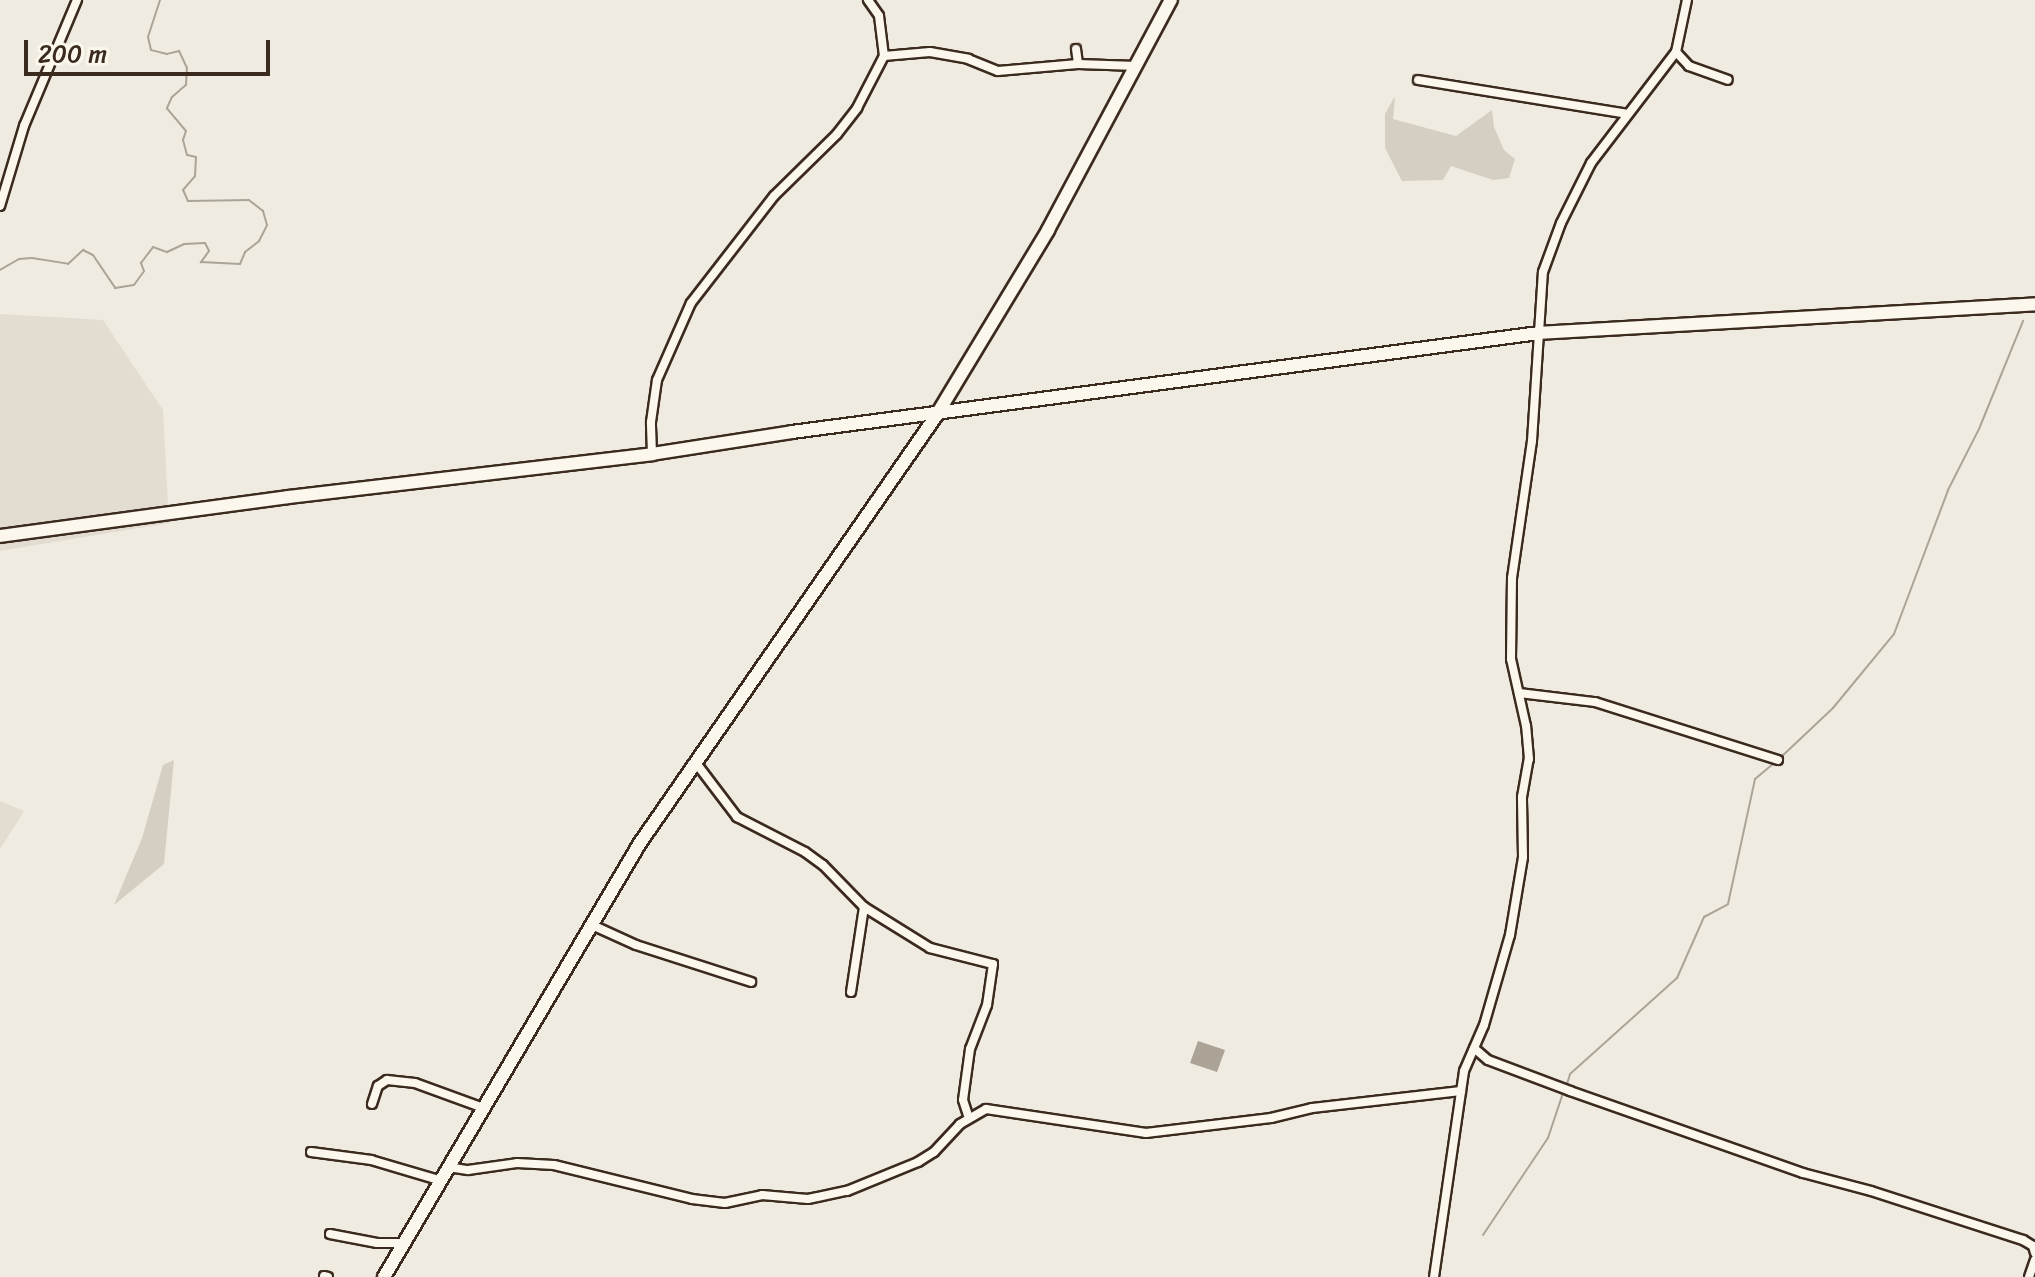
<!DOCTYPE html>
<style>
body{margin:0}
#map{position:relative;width:2035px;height:1277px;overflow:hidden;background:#f0ebe0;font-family:Sriracha,sans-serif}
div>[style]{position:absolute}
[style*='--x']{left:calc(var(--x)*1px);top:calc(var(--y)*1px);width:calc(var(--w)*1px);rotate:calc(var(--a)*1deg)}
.built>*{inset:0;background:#e2dcd1}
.green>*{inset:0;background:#d5cec3}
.water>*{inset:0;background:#aca397}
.stream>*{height:2px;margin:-1px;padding:0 1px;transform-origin:1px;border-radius:1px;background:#aca397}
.roads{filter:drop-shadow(2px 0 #3b2a1e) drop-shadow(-2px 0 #3b2a1e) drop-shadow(0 2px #3b2a1e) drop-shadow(0 -2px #3b2a1e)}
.street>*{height:8px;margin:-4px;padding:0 4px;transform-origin:4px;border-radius:4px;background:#fbf7ec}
.secondary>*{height:12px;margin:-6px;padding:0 6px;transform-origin:6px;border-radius:6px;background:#fbf7ec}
span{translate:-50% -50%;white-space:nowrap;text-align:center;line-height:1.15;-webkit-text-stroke:8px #fbf7ec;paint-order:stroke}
.scale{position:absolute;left:24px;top:40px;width:246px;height:36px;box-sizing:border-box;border:4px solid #3b2a1e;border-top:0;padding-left:10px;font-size:24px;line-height:28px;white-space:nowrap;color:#3b2a1e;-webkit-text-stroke:6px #fbf7ec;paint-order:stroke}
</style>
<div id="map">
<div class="built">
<div style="clip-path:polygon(0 314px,103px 320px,163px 410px,169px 523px,0 551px)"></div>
<div style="clip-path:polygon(0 801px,24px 811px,0 849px)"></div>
</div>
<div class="green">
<div style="clip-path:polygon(1395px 96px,1393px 119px,1456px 136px,1492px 110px,1494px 127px,1504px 150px,1515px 159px,1509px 178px,1493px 180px,1451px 166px,1443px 180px,1402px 181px,1385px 148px,1385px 114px)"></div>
<div style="clip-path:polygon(174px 760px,164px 864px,114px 905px,142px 838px,163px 765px)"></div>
</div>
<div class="water">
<div style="clip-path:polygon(1198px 1041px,1225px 1050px,1217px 1072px,1190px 1063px)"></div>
</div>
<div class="stream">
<div style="--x:0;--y:270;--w:22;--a:-30"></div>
<div style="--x:19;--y:259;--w:13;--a:-4"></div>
<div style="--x:32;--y:258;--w:36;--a:9"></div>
<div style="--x:68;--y:264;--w:21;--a:-43"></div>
<div style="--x:83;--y:250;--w:11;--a:27"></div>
<div style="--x:93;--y:255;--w:40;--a:56"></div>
<div style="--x:115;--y:288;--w:19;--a:-9"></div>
<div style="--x:134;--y:285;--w:17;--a:-54"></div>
<div style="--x:144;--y:271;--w:9;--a:-111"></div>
<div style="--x:141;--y:263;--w:20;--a:-53"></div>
<div style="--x:153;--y:247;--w:15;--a:20"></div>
<div style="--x:167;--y:252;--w:19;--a:-25"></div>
<div style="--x:184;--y:244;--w:21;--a:-3"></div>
<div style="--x:205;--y:243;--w:9;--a:63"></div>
<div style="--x:209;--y:251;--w:14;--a:126"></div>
<div style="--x:201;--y:262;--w:39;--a:3"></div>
<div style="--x:240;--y:264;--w:13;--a:-67"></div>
<div style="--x:245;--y:252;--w:18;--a:-38"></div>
<div style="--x:259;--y:241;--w:18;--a:-63"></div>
<div style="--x:267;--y:225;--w:15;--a:-106"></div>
<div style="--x:263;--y:211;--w:18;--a:-142"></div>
<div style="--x:249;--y:200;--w:61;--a:179.1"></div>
<div style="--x:188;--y:201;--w:12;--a:-114"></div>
<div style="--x:183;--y:190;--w:18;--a:-49"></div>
<div style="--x:195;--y:176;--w:19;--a:-87"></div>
<div style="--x:196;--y:157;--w:9;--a:-167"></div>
<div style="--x:187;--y:155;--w:16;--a:-105"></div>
<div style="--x:183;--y:140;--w:9;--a:-72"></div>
<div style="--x:186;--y:131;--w:30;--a:-130"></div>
<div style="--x:167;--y:108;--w:12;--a:-66"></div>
<div style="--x:172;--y:97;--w:18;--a:-41"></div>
<div style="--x:186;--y:85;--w:17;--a:-87"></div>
<div style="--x:187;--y:68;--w:19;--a:-115"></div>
<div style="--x:179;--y:51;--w:12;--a:166"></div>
<div style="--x:167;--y:54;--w:16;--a:-166"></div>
<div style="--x:151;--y:50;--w:13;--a:-103"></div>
<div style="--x:148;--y:37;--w:39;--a:-72"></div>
<div style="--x:1779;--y:759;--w:74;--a:-43.4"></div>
<div style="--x:1833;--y:708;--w:96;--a:-50.5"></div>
<div style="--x:1894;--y:634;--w:154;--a:-69.4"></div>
<div style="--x:1948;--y:490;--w:68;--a:-63.1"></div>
<div style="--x:1979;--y:429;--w:117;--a:-67.8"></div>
<div style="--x:1567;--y:1084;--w:10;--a:-73"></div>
<div style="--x:1570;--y:1074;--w:144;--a:-41.9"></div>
<div style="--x:1677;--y:978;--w:67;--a:-66.1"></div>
<div style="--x:1704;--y:917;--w:27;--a:-28"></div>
<div style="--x:1728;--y:904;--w:128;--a:-77.8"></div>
<div style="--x:1755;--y:779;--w:25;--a:-40"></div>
<div style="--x:1483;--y:1235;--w:117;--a:-56.2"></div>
<div style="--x:1548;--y:1138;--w:51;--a:-71.6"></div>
</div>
<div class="roads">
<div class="street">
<div style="--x:868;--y:0;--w:19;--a:55"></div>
<div style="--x:879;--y:16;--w:40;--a:82.9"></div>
<div style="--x:1076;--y:49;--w:15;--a:82"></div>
<div style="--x:1676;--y:52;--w:19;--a:47"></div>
<div style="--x:1689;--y:66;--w:41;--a:19.7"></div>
<div style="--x:1418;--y:80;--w:212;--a:9.2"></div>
<div style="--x:0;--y:206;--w:84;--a:-73.3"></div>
<div style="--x:24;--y:126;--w:137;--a:-67.2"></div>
<div style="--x:652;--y:454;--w:32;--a:-92"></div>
<div style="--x:651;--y:422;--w:42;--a:-81.9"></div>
<div style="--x:657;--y:380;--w:84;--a:-66.2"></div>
<div style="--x:691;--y:303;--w:135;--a:-52.2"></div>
<div style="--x:774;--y:196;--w:88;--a:-44.5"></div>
<div style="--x:837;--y:134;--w:33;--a:-52"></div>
<div style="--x:857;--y:108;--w:59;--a:-62.6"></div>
<div style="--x:884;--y:56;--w:46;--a:-5"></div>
<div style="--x:930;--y:52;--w:39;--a:10"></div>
<div style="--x:968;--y:59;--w:32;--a:22"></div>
<div style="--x:998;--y:71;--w:80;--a:-5"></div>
<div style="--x:1078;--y:64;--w:59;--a:1.9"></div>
<div style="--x:1519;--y:693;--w:77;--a:6.8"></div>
<div style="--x:1595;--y:702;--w:192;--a:17.6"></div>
<div style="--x:696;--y:763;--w:68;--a:52.8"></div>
<div style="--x:737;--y:817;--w:76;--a:27.2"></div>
<div style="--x:805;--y:852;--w:22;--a:36"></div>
<div style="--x:823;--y:865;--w:59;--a:45.7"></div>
<div style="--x:864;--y:907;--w:78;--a:31.8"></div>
<div style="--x:930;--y:948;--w:65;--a:14.3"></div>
<div style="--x:993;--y:964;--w:41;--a:98.3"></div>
<div style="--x:987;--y:1005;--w:47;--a:111.1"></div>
<div style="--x:970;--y:1049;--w:51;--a:97.8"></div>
<div style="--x:963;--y:1100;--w:19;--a:72"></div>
<div style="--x:592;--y:925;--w:48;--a:24.4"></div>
<div style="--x:636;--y:945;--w:121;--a:17.8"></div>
<div style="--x:851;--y:992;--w:86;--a:-81.3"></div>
<div style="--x:1474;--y:1048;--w:18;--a:41"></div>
<div style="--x:1488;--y:1060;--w:88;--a:20.7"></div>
<div style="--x:1570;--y:1091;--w:247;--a:19.4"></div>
<div style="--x:1803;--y:1173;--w:70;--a:14.8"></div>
<div style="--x:1871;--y:1191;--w:160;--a:17.9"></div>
<div style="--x:2023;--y:1240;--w:12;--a:31"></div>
<div style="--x:2033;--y:1246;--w:7;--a:74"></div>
<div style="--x:372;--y:1104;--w:19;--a:-72"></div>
<div style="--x:378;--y:1086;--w:11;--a:-34"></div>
<div style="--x:387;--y:1080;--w:28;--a:6"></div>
<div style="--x:415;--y:1083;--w:70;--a:20"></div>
<div style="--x:311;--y:1152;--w:61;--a:7.6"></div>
<div style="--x:371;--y:1160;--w:71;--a:16.4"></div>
<div style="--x:448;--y:1167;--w:20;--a:9"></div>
<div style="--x:468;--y:1170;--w:49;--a:-8.1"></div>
<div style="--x:517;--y:1163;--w:37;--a:3"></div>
<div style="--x:554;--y:1165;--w:142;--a:13.8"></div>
<div style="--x:692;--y:1199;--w:33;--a:7"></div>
<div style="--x:725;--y:1203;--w:38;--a:-12"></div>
<div style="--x:762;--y:1195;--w:46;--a:5"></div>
<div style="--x:808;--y:1199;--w:40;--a:-12"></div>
<div style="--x:847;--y:1191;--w:77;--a:-22.2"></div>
<div style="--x:918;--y:1162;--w:19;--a:-32"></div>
<div style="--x:934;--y:1152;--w:38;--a:-47"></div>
<div style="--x:960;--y:1124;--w:30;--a:-30"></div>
<div style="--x:986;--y:1109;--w:162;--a:8.5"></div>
<div style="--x:1146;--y:1133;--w:126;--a:-6.8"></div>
<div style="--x:1271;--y:1118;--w:42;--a:-13.7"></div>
<div style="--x:1312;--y:1108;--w:150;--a:-6.5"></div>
<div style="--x:330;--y:1234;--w:48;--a:10.8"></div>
<div style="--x:377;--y:1243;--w:25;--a:0"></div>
<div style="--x:324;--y:1276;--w:4;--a:14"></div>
<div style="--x:1434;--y:1277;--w:208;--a:-81.7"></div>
<div style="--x:1464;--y:1071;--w:50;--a:-66.5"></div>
<div style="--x:1484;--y:1025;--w:94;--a:-73.9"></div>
<div style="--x:1510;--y:935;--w:79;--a:-80.5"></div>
<div style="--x:1523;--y:857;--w:60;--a:-91"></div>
<div style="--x:1522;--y:797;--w:39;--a:-80"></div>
<div style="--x:1529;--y:759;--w:33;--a:-95"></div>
<div style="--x:1526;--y:726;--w:69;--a:-102.6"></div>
<div style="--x:1511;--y:659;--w:81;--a:-89.3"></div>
<div style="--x:1512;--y:578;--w:138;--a:-81.7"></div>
<div style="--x:1532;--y:441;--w:169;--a:-86.3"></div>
<div style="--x:1543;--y:272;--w:52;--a:-69.8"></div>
<div style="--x:1561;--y:223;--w:67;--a:-63.4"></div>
<div style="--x:1591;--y:163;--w:140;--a:-52.6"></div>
<div style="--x:1676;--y:52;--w:53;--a:-78.1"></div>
<div style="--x:2029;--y:1277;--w:18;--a:-71"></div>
</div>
<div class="secondary">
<div style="--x:0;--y:536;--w:291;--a:-7.7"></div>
<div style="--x:288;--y:497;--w:367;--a:-6.7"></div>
<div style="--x:652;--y:454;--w:142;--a:-8.9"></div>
<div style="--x:792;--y:432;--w:754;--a:-7.55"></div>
<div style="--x:1539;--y:333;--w:497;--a:-3.3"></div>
<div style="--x:384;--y:1277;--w:504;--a:-59.47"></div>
<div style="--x:640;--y:843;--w:520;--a:-55.27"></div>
<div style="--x:936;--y:416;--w:217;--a:-58.9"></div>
<div style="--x:1048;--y:230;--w:261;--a:-61.9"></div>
</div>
</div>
<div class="scale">200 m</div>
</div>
